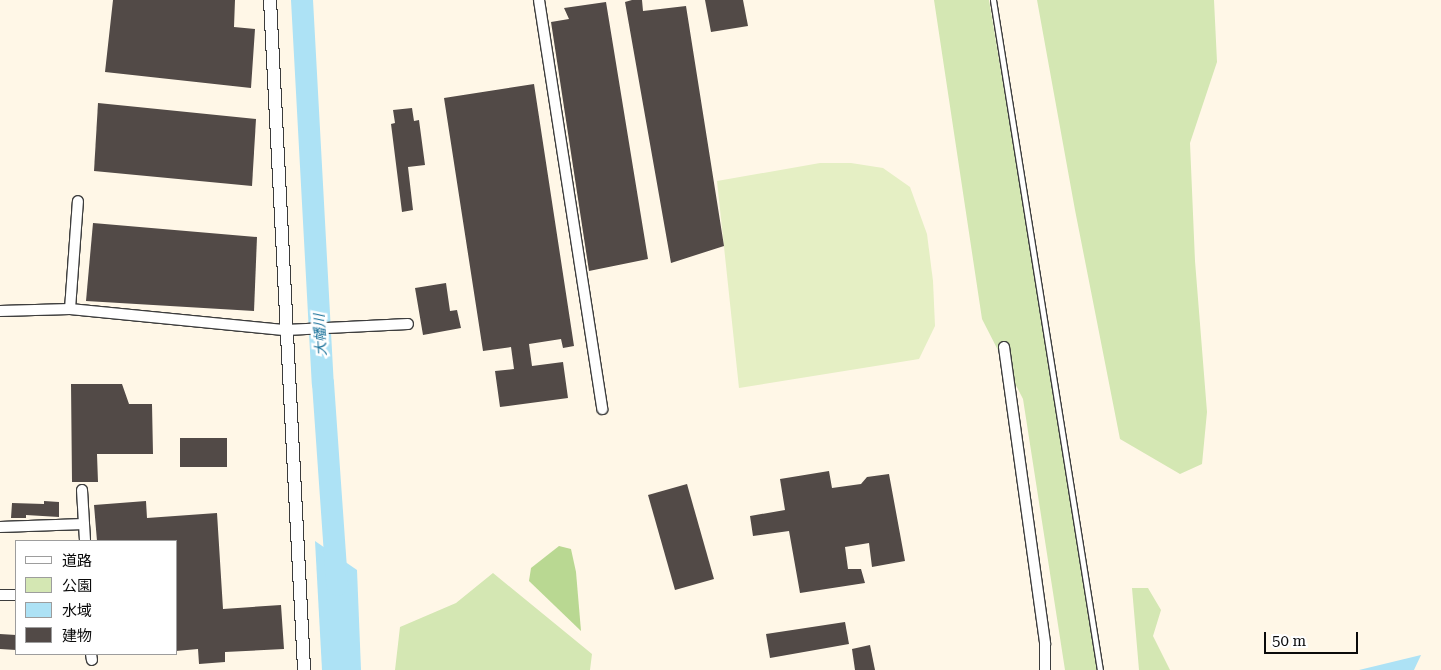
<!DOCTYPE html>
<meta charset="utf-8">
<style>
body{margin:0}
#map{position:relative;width:1441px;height:670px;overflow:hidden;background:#fff7e7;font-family:"Roboto Serif","Noto Sans JP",serif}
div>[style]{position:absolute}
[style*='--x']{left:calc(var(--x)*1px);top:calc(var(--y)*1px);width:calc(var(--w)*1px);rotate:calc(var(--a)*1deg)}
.green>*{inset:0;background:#d4e7b3}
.forest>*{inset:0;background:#b9d892}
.pitch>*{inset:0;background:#e5efc4}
.water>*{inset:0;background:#ade2f5}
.river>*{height:22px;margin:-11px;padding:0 11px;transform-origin:11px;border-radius:11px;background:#ade2f5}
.building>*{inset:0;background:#524a47}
.roads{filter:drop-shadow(1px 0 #3d3d3d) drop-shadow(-1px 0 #3d3d3d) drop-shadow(0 1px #3d3d3d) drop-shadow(0 -1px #3d3d3d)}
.service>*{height:5px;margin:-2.5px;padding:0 2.5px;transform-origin:2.5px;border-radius:2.5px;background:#fff}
.minor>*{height:10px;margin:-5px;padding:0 5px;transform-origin:5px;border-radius:5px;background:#fff}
.tertiary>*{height:12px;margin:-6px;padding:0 6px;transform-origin:6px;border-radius:6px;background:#fff}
span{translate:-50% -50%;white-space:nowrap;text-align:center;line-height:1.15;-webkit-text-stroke:5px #fff;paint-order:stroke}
.water-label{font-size:14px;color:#166f98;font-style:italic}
.legend{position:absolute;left:15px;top:540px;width:162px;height:115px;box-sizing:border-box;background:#fff;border:1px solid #9d9d9d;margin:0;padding:6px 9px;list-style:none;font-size:15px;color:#0a0a0a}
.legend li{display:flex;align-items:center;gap:10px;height:25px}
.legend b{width:25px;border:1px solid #9d9d9d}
.scale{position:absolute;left:1264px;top:632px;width:94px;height:22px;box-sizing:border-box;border:2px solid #0a0a0a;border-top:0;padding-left:6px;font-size:15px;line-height:18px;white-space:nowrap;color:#0a0a0a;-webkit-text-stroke:4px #fff;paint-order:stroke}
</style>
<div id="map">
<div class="green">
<div style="clip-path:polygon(934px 0,989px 0,1072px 493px,1098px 670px,1065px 670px,1023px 399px,982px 319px)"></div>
<div style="clip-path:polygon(1037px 0,1214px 0,1217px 62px,1190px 143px,1195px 261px,1207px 412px,1202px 464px,1180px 474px,1120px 439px,1075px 210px)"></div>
<div style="clip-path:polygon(493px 573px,592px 654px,590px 670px,395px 670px,400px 627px,456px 603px)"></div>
<div style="clip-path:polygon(1132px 588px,1148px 588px,1161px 610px,1153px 636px,1170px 670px,1139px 670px)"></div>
</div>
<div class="forest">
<div style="clip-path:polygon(559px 546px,571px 549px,576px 572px,581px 631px,529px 581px,531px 568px)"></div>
</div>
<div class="pitch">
<div style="clip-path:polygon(820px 163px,851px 163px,883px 168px,910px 187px,927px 234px,933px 281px,935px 326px,919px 359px,739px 388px,717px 181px)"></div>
</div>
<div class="water">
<div style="clip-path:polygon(315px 541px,357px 570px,361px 670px,322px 670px)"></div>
<div style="clip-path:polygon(1421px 655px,1414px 670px,1359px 670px)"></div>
</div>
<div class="river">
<div style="--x:302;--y:0;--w:384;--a:86.9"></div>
<div style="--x:323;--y:383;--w:202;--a:86"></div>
</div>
<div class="building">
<div style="clip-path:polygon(113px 0,235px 0,234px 27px,255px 29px,251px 88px,105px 72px)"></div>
<div style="clip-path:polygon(632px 0,642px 0,643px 11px,686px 6px,724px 246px,671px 263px,625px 2px)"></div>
<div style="clip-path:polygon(705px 0,743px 0,748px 26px,711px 32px)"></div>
<div style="clip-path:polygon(606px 2px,648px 259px,589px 271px,551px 22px,569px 19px,564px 8px)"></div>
<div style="clip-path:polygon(534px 84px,574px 346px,563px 348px,561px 339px,529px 344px,532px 366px,563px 362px,568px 398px,500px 407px,495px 371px,514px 369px,511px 347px,483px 351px,444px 98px)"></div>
<div style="clip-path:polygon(98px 103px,256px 119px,252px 186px,94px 171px)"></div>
<div style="clip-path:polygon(412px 108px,414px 121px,419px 120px,425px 165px,408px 167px,413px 210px,402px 212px,391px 124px,395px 123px,393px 110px)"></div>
<div style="clip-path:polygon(93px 223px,257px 237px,254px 311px,86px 301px)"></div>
<div style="clip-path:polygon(446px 283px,450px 311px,457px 310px,461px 328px,423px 335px,415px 288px)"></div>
<div style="clip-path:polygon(71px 384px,122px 384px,129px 404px,152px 404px,153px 454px,97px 454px,98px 482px,72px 482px)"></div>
<div style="clip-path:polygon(180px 438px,227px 438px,227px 467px,180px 467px)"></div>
<div style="clip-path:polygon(829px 471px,832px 488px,861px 484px,867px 477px,889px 474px,905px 561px,872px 567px,869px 543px,845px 547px,848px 569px,861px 569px,865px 583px,800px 593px,789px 531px,753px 536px,750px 516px,785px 510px,780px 479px)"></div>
<div style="clip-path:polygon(687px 484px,714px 579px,675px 590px,648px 495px)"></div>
<div style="clip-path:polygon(44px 501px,59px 502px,59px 517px,26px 515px,26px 518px,11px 518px,12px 503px,44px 504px)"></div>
<div style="clip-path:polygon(146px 501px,147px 518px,217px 513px,223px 609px,281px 605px,284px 649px,225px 652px,225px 662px,199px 664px,198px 649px,176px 651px,176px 541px,97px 541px,94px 505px)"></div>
<div style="clip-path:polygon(845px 622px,849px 644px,770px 658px,766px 634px)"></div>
<div style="clip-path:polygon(0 634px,16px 635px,16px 650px,0 649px)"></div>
<div style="clip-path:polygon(870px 645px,875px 670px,855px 670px,852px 649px)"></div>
</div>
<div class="roads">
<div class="service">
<div style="--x:993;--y:0;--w:678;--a:80.93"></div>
</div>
<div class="minor">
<div style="--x:539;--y:0;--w:414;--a:81.2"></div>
<div style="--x:70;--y:309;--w:108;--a:-85.8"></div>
<div style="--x:0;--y:311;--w:70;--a:-1.6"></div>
<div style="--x:70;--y:309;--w:217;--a:5.6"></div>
<div style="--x:286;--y:330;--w:122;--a:-2.8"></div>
<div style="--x:1004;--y:347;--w:300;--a:82.1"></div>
<div style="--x:1045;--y:644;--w:26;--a:90"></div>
<div style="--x:82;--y:490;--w:51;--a:86.6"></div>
<div style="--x:0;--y:527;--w:84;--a:-2"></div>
<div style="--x:0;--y:595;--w:16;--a:0"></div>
<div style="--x:91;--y:654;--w:6;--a:81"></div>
</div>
<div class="tertiary">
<div style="--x:270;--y:0;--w:671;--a:87.09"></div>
</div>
</div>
<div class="water-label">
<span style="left:320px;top:335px;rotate:-93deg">大幡川</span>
</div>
<ul class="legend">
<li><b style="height:6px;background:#fff"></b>道路</li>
<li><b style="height:14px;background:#d4e7b3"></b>公園</li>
<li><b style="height:14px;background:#ade2f5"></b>水域</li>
<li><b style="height:14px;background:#524a47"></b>建物</li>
</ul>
<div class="scale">50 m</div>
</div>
